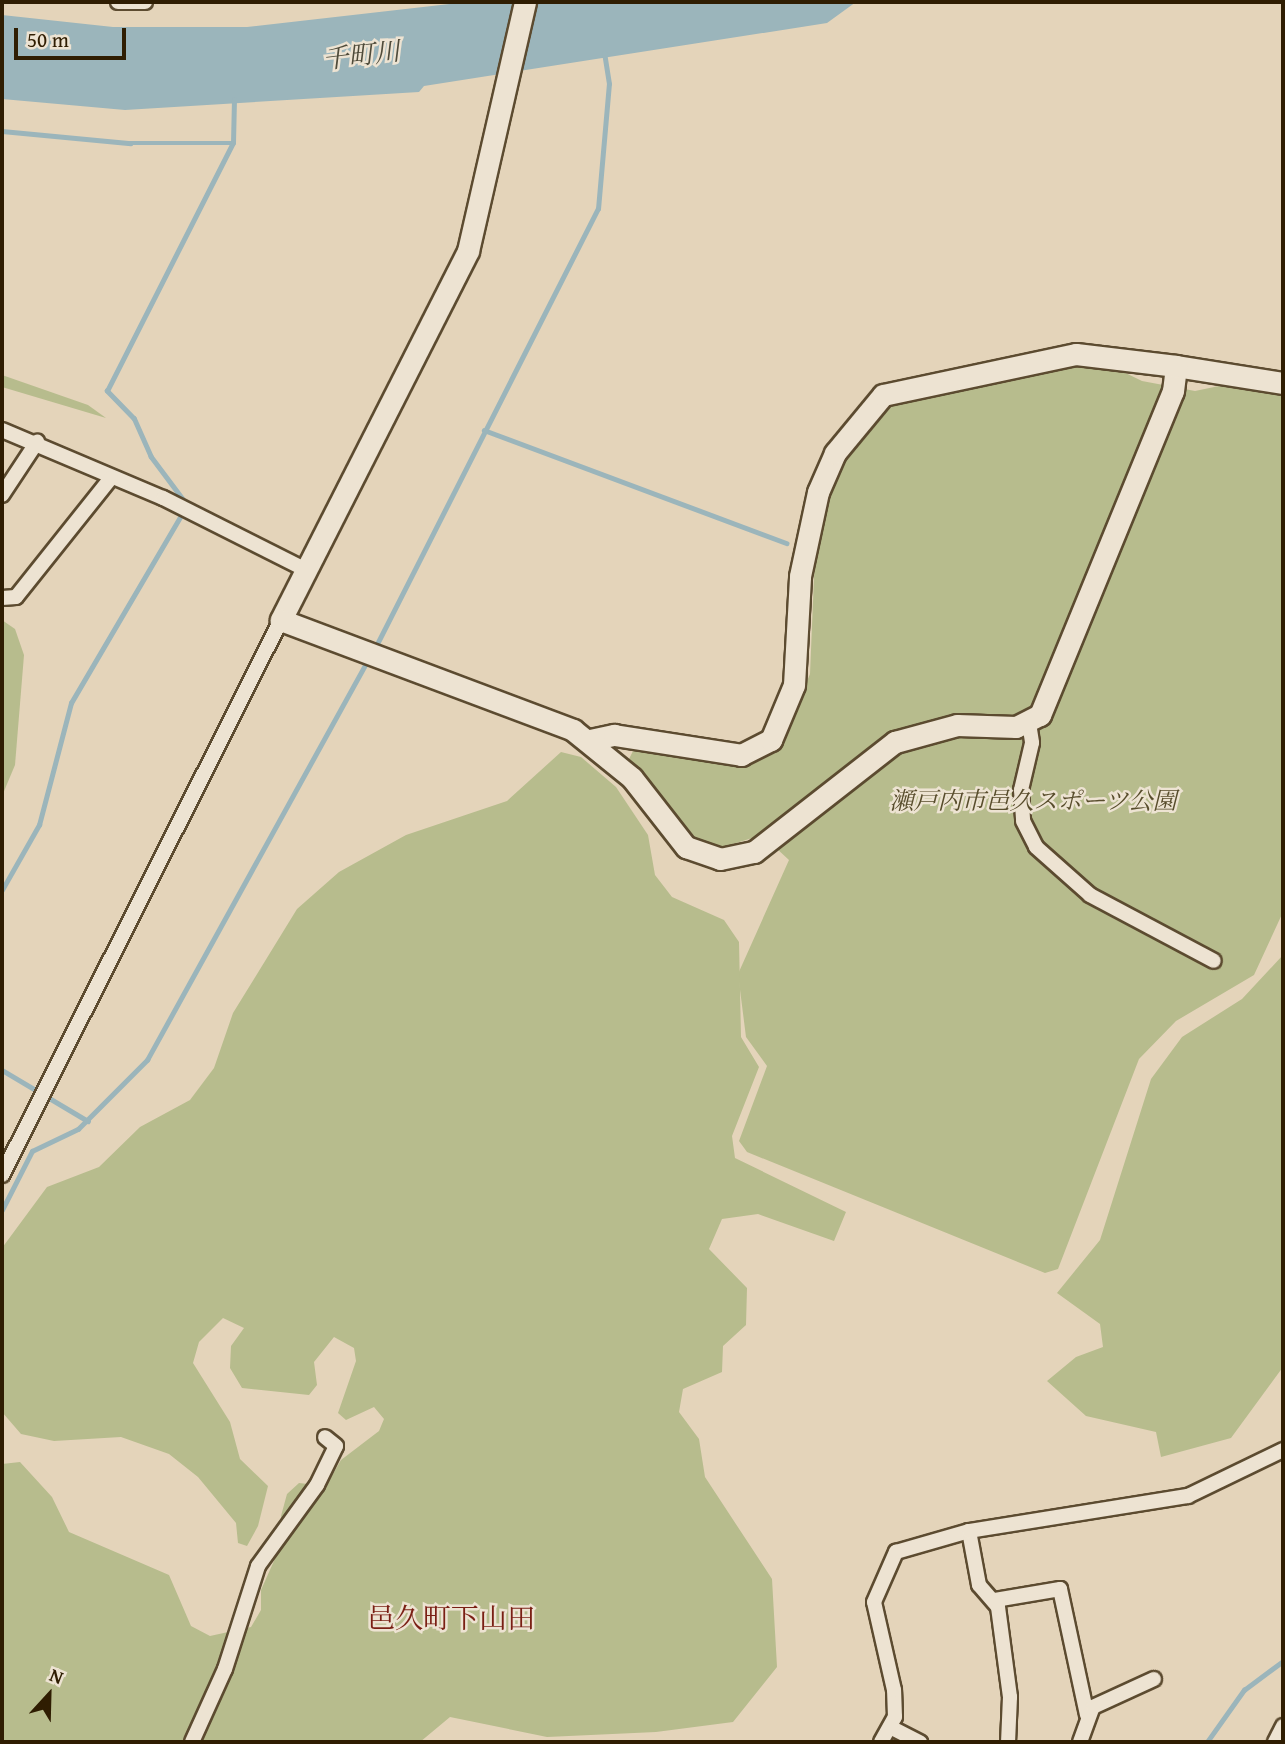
<!DOCTYPE html>
<meta charset="utf-8">
<style>
body{margin:0}
#map{position:relative;width:1285px;height:1744px;overflow:hidden;background:#e4d4ba;font-family:"Gentium Book Plus","Noto Serif JP",serif}
div>[style]{position:absolute}
[style*='--x']{left:calc(var(--x)*1px);top:calc(var(--y)*1px);width:calc(var(--w)*1px);rotate:calc(var(--a)*1deg)}
.green>*{inset:0;background:#b7bc8d}
.water>*{inset:0;background:#9bb5bb}
.stream>*{height:4.5px;margin:-2.25px;padding:0 2.25px;transform-origin:2.25px;border-radius:2.25px;background:#9bb5bb}
.roads{filter:drop-shadow(2px 0 #5c4b30) drop-shadow(-2px 0 #5c4b30) drop-shadow(0 2px #5c4b30) drop-shadow(0 -2px #5c4b30)}
.street>*{height:14px;margin:-7px;padding:0 7px;transform-origin:7px;border-radius:7px;background:#ede3d2}
.secondary>*{height:21px;margin:-10.5px;padding:0 10.5px;transform-origin:10.5px;border-radius:10.5px;background:#ede3d2}
span{translate:-50% -50%;white-space:nowrap;text-align:center;line-height:1.15;-webkit-text-stroke:5px #ede3d2;paint-order:stroke}
.park-label{font-size:24px;color:#584d2c;font-style:italic}
.water-label{font-size:26px;color:#4f4b3a;font-style:italic}
.quarter-label{font-size:28px;color:#7a1f14}
.frame{position:absolute;inset:0;border:4px solid #2f1d02;pointer-events:none}
.north{position:absolute;left:14px;top:1660px;width:70px;height:70px;-webkit-text-stroke:5px #ede3d2;paint-order:stroke;rotate:22deg;font-size:19px;font-weight:700;line-height:28px;text-align:center;color:#2f1d02}
.north::after{content:'';display:block;margin:auto;width:24px;height:32px;background:#2f1d02;clip-path:polygon(50% 0,100% 100%,50% 72%,0 100%)}
.scale{position:absolute;left:14px;top:28px;width:112px;height:32px;box-sizing:border-box;border:4px solid #2f1d02;border-top:0;padding-left:9px;font-size:21px;line-height:24px;white-space:nowrap;color:#2f1d02;-webkit-text-stroke:5px #ede3d2;paint-order:stroke}
</style>
<div id="map">
<div class="green">
<div style="clip-path:polygon(1067px 362px,1107px 364px,1142px 381px,1195px 391px,1219px 386px,1283px 394px,1283px 912px,1254px 975px,1176px 1021px,1139px 1059px,1058px 1269px,1045px 1273px,747px 1152px,739px 1141px,767px 1066px,746px 1037px,738px 974px,789px 860px,762px 835px,720px 848px,698px 841px,628px 761px,635px 747px,744px 763px,782px 742px,810px 674px,815px 553px,825px 505px,851px 447px,879px 410px,918px 393px)"></div>
<div style="clip-path:polygon(2px 375px,88px 405px,106px 418px,2px 387px)"></div>
<div style="clip-path:polygon(2px 620px,15px 629px,24px 655px,15px 765px,2px 796px)"></div>
<div style="clip-path:polygon(561px 752px,581px 757px,616px 787px,648px 835px,655px 875px,672px 897px,724px 920px,739px 942px,741px 1037px,759px 1067px,732px 1136px,735px 1158px,846px 1212px,834px 1241px,758px 1214px,722px 1219px,709px 1249px,747px 1288px,746px 1325px,723px 1346px,722px 1372px,683px 1389px,679px 1412px,699px 1439px,705px 1477px,772px 1579px,777px 1667px,733px 1722px,656px 1732px,547px 1737px,450px 1717px,420px 1742px,2px 1742px,2px 1464px,20px 1462px,52px 1497px,69px 1532px,169px 1575px,191px 1626px,210px 1636px,251px 1627px,261px 1610px,261px 1590px,286px 1534px,281px 1516px,287px 1494px,299px 1483px,326px 1486px,341px 1460px,379px 1431px,384px 1419px,374px 1407px,346px 1420px,338px 1413px,356px 1361px,354px 1348px,334px 1337px,314px 1362px,317px 1385px,309px 1395px,242px 1388px,230px 1368px,231px 1346px,244px 1328px,223px 1318px,199px 1342px,193px 1363px,230px 1422px,240px 1459px,268px 1486px,258px 1526px,247px 1546px,238px 1543px,236px 1523px,198px 1477px,169px 1454px,121px 1437px,54px 1441px,21px 1434px,2px 1412px,2px 1248px,47px 1187px,99px 1167px,140px 1127px,190px 1100px,214px 1068px,233px 1013px,297px 909px,339px 872px,406px 835px,507px 801px)"></div>
<div style="clip-path:polygon(1283px 955px,1283px 1367px,1231px 1438px,1161px 1457px,1156px 1432px,1086px 1416px,1047px 1381px,1076px 1357px,1103px 1347px,1100px 1324px,1057px 1293px,1100px 1240px,1151px 1079px,1182px 1037px,1242px 999px)"></div>
</div>
<div class="water">
<div style="clip-path:polygon(467px 2px,856px 2px,827px 23px,424px 86px,419px 92px,125px 110px,2px 99px,2px 15px,113px 27px,247px 27px)"></div>
</div>
<div class="stream">
<div style="--x:2;--y:131;--w:129;--a:5.4"></div>
<div style="--x:130;--y:143;--w:103;--a:0"></div>
<div style="--x:484;--y:430;--w:323;--a:20.5"></div>
<div style="--x:186;--y:504;--w:59;--a:-126.7"></div>
<div style="--x:151;--y:457;--w:42;--a:-114.1"></div>
<div style="--x:134;--y:419;--w:39;--a:-134"></div>
<div style="--x:107;--y:391;--w:278;--a:-63.1"></div>
<div style="--x:233;--y:143;--w:43;--a:-88.7"></div>
<div style="--x:375;--y:648;--w:492;--a:-63.1"></div>
<div style="--x:598;--y:209;--w:125;--a:-85"></div>
<div style="--x:609;--y:84;--w:31;--a:-99"></div>
<div style="--x:2;--y:890;--w:75;--a:-60.4"></div>
<div style="--x:39;--y:825;--w:126;--a:-75.3"></div>
<div style="--x:71;--y:703;--w:221;--a:-59.6"></div>
<div style="--x:2;--y:1070;--w:100;--a:30.7"></div>
<div style="--x:2;--y:1210;--w:66;--a:-63"></div>
<div style="--x:32;--y:1151;--w:51;--a:-25.6"></div>
<div style="--x:78;--y:1129;--w:98;--a:-45"></div>
<div style="--x:147;--y:1060;--w:459;--a:-61.1"></div>
<div style="--x:1207;--y:1742;--w:64;--a:-54.6"></div>
<div style="--x:1244;--y:1690;--w:49;--a:-36.6"></div>
</div>
<div class="roads">
<div class="street">
<div style="--x:118;--y:2;--w:27;--a:0"></div>
<div style="--x:2;--y:430;--w:175;--a:22.9"></div>
<div style="--x:163;--y:498;--w:160;--a:26.7"></div>
<div style="--x:2;--y:495;--w:64;--a:-56.6"></div>
<div style="--x:2;--y:598;--w:14;--a:-4"></div>
<div style="--x:16;--y:597;--w:152;--a:-51.4"></div>
<div style="--x:1029;--y:723;--w:20;--a:81"></div>
<div style="--x:1032;--y:743;--w:48;--a:103.2"></div>
<div style="--x:1021;--y:790;--w:31;--a:86"></div>
<div style="--x:1023;--y:821;--w:29;--a:63"></div>
<div style="--x:1036;--y:847;--w:72;--a:41.6"></div>
<div style="--x:1090;--y:895;--w:140;--a:28"></div>
<div style="--x:2;--y:1175;--w:621;--a:-63.31"></div>
<div style="--x:969;--y:1531;--w:55;--a:79.5"></div>
<div style="--x:979;--y:1585;--w:29;--a:49"></div>
<div style="--x:998;--y:1607;--w:91;--a:82.4"></div>
<div style="--x:1010;--y:1697;--w:45;--a:92.5"></div>
<div style="--x:995;--y:1600;--w:66;--a:-9.6"></div>
<div style="--x:1060;--y:1589;--w:129;--a:77.9"></div>
<div style="--x:890;--y:1727;--w:34;--a:27"></div>
<div style="--x:192;--y:1742;--w:80;--a:-65.7"></div>
<div style="--x:225;--y:1669;--w:108;--a:-72.2"></div>
<div style="--x:258;--y:1566;--w:100;--a:-53.9"></div>
<div style="--x:317;--y:1485;--w:43;--a:-64"></div>
<div style="--x:336;--y:1446;--w:14;--a:-141"></div>
<div style="--x:881;--y:1742;--w:29;--a:-61"></div>
<div style="--x:895;--y:1717;--w:27;--a:-92"></div>
<div style="--x:894;--y:1690;--w:90;--a:-102.8"></div>
<div style="--x:874;--y:1602;--w:55;--a:-66.3"></div>
<div style="--x:896;--y:1552;--w:76;--a:-16"></div>
<div style="--x:969;--y:1531;--w:222;--a:-9.1"></div>
<div style="--x:1188;--y:1496;--w:106;--a:-25.8"></div>
<div style="--x:1080;--y:1742;--w:37;--a:-70"></div>
<div style="--x:1093;--y:1707;--w:67;--a:-24.7"></div>
<div style="--x:1275;--y:1742;--w:18;--a:-63"></div>
</div>
<div class="secondary">
<div style="--x:525;--y:2;--w:255;--a:102.9"></div>
<div style="--x:468;--y:251;--w:414;--a:116.9"></div>
<div style="--x:281;--y:620;--w:312;--a:20.6"></div>
<div style="--x:573;--y:730;--w:76;--a:39.1"></div>
<div style="--x:632;--y:778;--w:88;--a:52"></div>
<div style="--x:686;--y:847;--w:36;--a:19"></div>
<div style="--x:720;--y:859;--w:35;--a:-12"></div>
<div style="--x:754;--y:852;--w:179;--a:-38"></div>
<div style="--x:895;--y:742;--w:64;--a:-15.3"></div>
<div style="--x:957;--y:725;--w:59;--a:1.9"></div>
<div style="--x:1016;--y:727;--w:27;--a:-27"></div>
<div style="--x:1040;--y:715;--w:350;--a:-67.7"></div>
<div style="--x:1173;--y:391;--w:25;--a:-83"></div>
<div style="--x:1176;--y:366;--w:108;--a:9"></div>
<div style="--x:590;--y:740;--w:25;--a:-12"></div>
<div style="--x:614;--y:735;--w:129;--a:8.9"></div>
<div style="--x:741;--y:755;--w:34;--a:-27"></div>
<div style="--x:771;--y:740;--w:60;--a:-67.3"></div>
<div style="--x:794;--y:685;--w:109;--a:-86.8"></div>
<div style="--x:800;--y:576;--w:86;--a:-77.9"></div>
<div style="--x:818;--y:492;--w:43;--a:-66.4"></div>
<div style="--x:835;--y:453;--w:75;--a:-50.4"></div>
<div style="--x:883;--y:395;--w:197;--a:-12"></div>
<div style="--x:1076;--y:354;--w:101;--a:6.8"></div>
</div>
</div>
<div class="park-label">
<span style="left:1033px;top:801px">瀬戸内市邑久スポーツ公園</span>
</div>
<div class="water-label">
<span style="left:361px;top:55px;rotate:-7deg">千町川</span>
</div>
<div class="quarter-label">
<span style="left:451px;top:1618px">邑久町下山田</span>
</div>
<div class="frame"></div>
<div class="north">N</div>
<div class="scale">50 m</div>
</div>
